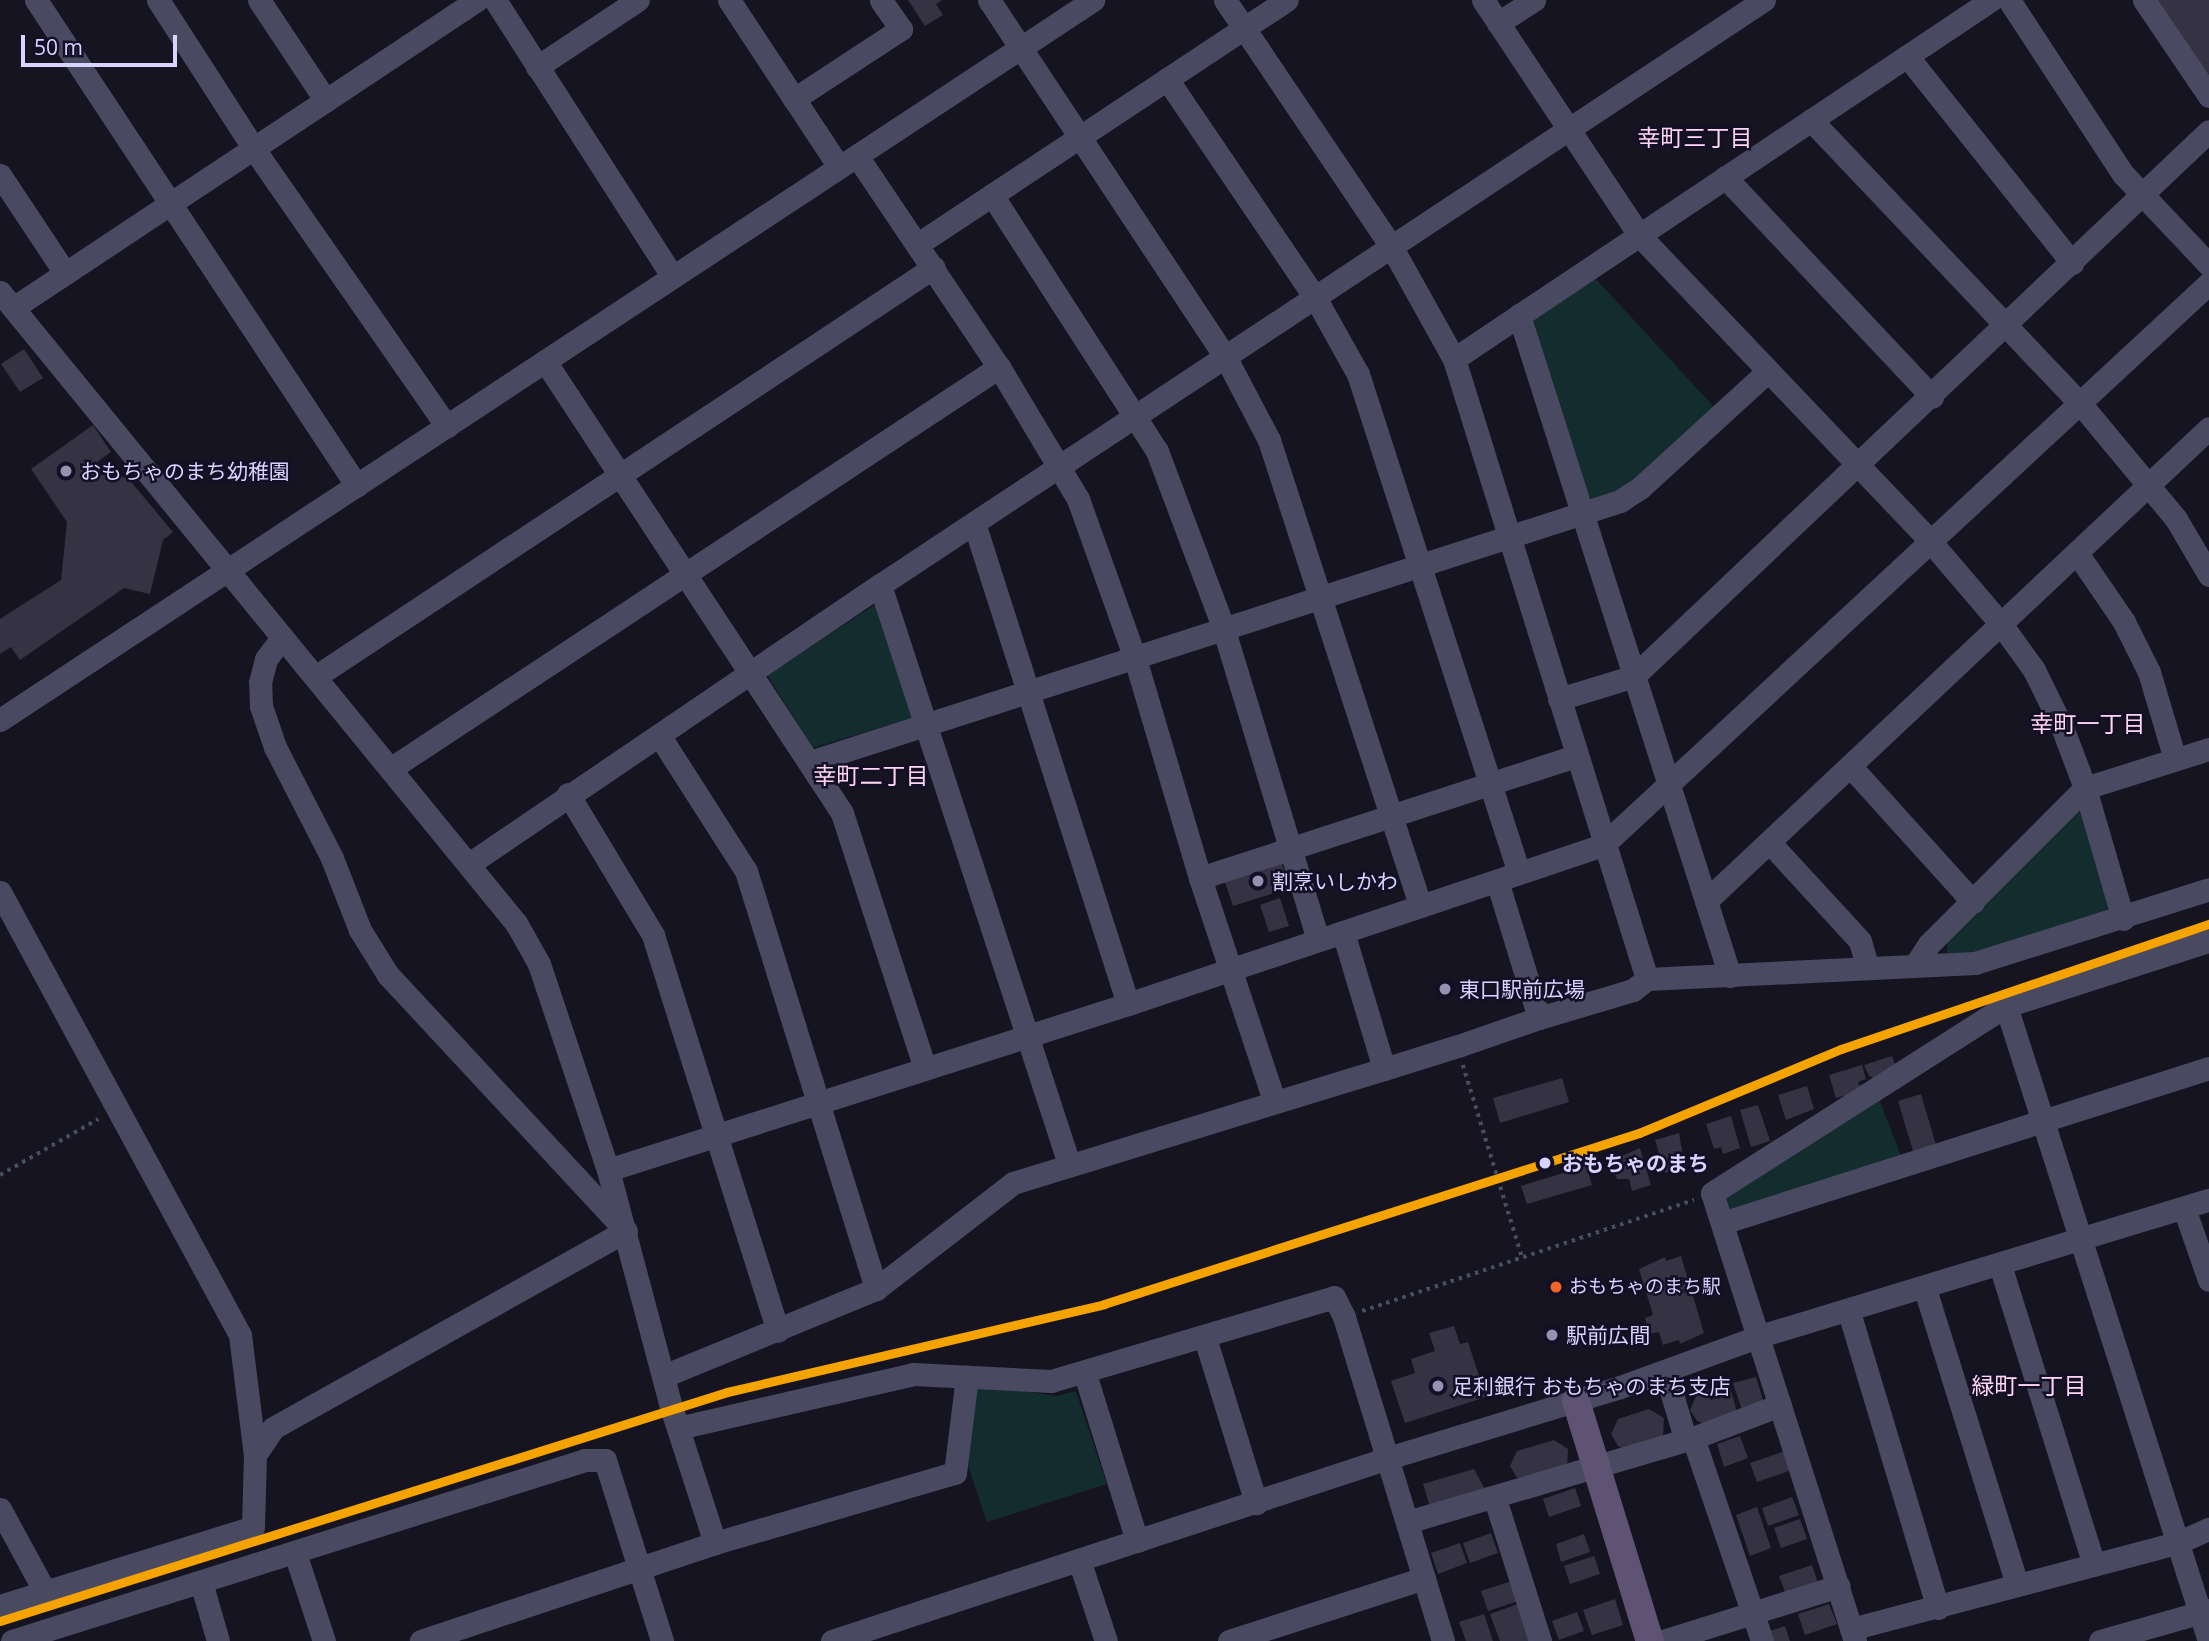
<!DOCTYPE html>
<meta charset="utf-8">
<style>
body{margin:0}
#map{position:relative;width:2209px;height:1641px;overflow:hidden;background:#161421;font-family:"Open Sans","Noto Sans JP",sans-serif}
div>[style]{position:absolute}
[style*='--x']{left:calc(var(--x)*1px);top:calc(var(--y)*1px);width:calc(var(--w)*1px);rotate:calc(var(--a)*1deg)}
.green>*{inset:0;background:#132c2d}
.building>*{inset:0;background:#343243}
.path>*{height:3.5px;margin-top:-1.75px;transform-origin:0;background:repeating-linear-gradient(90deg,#44505f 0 3.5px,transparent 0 8.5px)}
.minor>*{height:23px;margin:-11.5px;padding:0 11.5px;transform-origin:11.5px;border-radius:11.5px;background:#4a4962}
.major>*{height:28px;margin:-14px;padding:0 14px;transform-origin:14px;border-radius:14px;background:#5e5373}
.rail-1>*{height:9px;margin:-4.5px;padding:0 4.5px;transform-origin:4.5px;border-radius:4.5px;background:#f5a300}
.dots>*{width:19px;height:19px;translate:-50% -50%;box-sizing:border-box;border:4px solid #130f26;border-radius:50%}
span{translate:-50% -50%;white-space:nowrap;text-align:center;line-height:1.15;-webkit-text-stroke:5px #130f26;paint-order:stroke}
.bus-label{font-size:19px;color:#d9d4ff}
.left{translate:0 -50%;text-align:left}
.poi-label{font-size:21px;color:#d9d4ff}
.stop-label{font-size:21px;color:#d9d4ff;font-weight:700}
.neighbourhood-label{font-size:23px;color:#ffd6f0}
.scale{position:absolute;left:21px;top:35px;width:156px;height:32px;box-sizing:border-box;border:4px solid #d9d4ff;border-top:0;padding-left:9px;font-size:21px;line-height:24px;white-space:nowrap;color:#d9d4ff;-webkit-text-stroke:5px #130f26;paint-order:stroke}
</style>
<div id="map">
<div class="green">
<div style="clip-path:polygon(1595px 278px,1715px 408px,1627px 486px,1593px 500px,1583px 490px,1532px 315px)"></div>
<div style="clip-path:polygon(876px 604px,915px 717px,813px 748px,767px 675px)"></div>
<div style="clip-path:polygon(2084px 810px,2110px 903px,2103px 916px,1977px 954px,1947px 953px,1947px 936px,2071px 812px)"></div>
<div style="clip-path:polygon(1876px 1091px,1904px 1164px,1722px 1223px,1712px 1193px)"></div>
<div style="clip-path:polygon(974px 1384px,1056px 1396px,1076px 1391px,1107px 1484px,987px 1522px,968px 1466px)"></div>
</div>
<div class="building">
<div style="clip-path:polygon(908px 0,942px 0,936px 4px,943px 15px,925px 26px)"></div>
<div style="clip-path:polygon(2152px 0,2209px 0,2209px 86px)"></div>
<div style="clip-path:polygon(24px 349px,43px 378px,20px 392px,1px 364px)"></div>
<div style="clip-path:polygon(93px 425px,111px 452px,90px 467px,94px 474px,127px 477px,173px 532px,163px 540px,150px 594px,124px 588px,20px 660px,11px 647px,0 654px,0 619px,61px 580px,67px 522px,31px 469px)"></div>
<div style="clip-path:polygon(1281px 861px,1290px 888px,1233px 906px,1224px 879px)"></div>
<div style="clip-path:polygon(1280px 898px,1289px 926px,1269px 932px,1260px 905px)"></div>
<div style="clip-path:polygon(1892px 1056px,1896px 1067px,1877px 1079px,1869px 1076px,1864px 1065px)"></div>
<div style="clip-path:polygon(1862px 1065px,1866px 1079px,1858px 1082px,1861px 1091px,1836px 1098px,1829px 1075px)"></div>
<div style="clip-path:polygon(1562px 1078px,1569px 1102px,1500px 1123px,1493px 1098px)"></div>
<div style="clip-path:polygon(1807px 1086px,1814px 1109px,1786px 1120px,1778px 1095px)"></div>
<div style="clip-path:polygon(1921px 1094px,1936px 1145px,1913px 1151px,1898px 1101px)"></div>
<div style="clip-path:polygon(1758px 1105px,1770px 1141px,1751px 1147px,1740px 1110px)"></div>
<div style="clip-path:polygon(1731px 1116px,1740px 1148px,1723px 1154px,1721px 1147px,1714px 1149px,1706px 1124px)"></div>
<div style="clip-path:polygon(1679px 1133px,1685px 1167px,1665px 1173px,1655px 1140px)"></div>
<div style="clip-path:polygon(1640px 1148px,1651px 1185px,1632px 1191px,1629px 1179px,1617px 1179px,1611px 1161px)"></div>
<div style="clip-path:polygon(1586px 1166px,1592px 1185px,1527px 1204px,1521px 1186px)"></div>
<div style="clip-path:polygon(1681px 1256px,1704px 1333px,1680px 1344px,1679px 1340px,1663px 1345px,1659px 1332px,1649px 1334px,1645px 1318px,1653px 1315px,1639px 1269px,1665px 1257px,1666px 1261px)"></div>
<div style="clip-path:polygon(1454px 1326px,1460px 1344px,1468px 1342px,1486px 1397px,1405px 1423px,1391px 1381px,1415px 1373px,1411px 1359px,1435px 1351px,1429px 1333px)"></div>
<div style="clip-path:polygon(1756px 1377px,1764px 1403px,1742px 1410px,1733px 1383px)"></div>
<div style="clip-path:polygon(1729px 1384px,1738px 1415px,1704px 1424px,1697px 1421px,1690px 1410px,1697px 1394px)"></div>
<div style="clip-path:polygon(1649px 1409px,1664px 1418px,1663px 1437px,1624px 1449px,1618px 1446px,1611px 1434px,1618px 1419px)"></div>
<div style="clip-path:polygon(1740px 1436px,1748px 1458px,1724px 1467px,1717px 1444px)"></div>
<div style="clip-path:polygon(1554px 1440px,1568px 1449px,1567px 1468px,1517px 1478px,1510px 1466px,1517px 1451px)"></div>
<div style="clip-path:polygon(1785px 1451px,1792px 1470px,1757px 1482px,1750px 1463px)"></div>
<div style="clip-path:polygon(1474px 1469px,1487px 1493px,1431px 1510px,1423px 1484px)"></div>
<div style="clip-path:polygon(1575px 1488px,1581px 1506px,1549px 1517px,1543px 1499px)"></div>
<div style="clip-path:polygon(1792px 1497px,1799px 1515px,1768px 1526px,1762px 1508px)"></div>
<div style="clip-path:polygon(1757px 1507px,1771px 1548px,1750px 1556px,1736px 1515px)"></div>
<div style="clip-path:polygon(1800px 1519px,1807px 1539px,1781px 1548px,1774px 1528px)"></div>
<div style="clip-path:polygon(1491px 1533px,1498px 1553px,1470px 1563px,1463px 1543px)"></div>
<div style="clip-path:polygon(1584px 1534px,1590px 1552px,1561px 1562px,1556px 1544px)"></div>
<div style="clip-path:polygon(1460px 1543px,1467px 1563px,1438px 1574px,1431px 1553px)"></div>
<div style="clip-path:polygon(1594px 1556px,1600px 1574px,1570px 1584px,1564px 1566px)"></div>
<div style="clip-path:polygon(1812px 1565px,1818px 1583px,1786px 1595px,1779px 1576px)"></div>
<div style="clip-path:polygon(1512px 1581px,1518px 1601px,1488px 1611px,1481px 1591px)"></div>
<div style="clip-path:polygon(1615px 1599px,1623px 1625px,1592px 1635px,1583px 1610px)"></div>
<div style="clip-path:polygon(1518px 1604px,1531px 1641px,1500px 1641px,1490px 1614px)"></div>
<div style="clip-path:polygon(1829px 1604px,1837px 1624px,1805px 1635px,1798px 1614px)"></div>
<div style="clip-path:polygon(1577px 1612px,1584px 1631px,1559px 1640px,1552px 1621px)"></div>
<div style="clip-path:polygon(1484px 1614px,1493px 1641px,1466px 1641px,1459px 1622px)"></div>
<div style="clip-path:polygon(1785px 1626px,1790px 1641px,1767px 1641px,1764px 1633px)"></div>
</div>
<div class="path">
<div style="--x:1463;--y:1065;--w:201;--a:72.9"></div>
<div style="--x:0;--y:1175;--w:113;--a:-29.7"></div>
<div style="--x:1362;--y:1311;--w:350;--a:-18.5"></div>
</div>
<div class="minor">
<div style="--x:36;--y:0;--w:582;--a:56.56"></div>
<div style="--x:158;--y:0;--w:177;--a:57.2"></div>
<div style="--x:254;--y:149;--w:338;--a:55.2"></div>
<div style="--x:259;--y:0;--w:121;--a:56.4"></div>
<div style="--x:495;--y:0;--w:329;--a:57.3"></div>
<div style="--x:729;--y:0;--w:200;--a:56.6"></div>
<div style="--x:989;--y:0;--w:429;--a:56.5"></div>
<div style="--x:1226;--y:358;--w:93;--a:62.3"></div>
<div style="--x:1269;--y:440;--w:490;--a:72"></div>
<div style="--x:1225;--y:0;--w:297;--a:56"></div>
<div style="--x:1391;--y:246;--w:129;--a:60.9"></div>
<div style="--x:1454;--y:359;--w:649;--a:72.71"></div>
<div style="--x:1647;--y:979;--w:18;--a:142"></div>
<div style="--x:1633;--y:990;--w:98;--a:163.4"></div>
<div style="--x:1483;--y:0;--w:282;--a:56.4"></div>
<div style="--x:1639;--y:235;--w:422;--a:46.4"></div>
<div style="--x:1930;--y:541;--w:109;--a:49.5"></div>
<div style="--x:2001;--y:624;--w:57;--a:54.3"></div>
<div style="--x:2034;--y:670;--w:64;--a:63.8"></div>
<div style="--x:2062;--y:727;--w:65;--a:69.3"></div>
<div style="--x:2085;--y:788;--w:221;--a:135"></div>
<div style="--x:1929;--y:944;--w:24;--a:123"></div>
<div style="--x:2009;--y:0;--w:208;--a:56.8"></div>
<div style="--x:2123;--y:174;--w:125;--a:46.6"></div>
<div style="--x:2144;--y:0;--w:116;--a:55.9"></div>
<div style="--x:1498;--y:23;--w:43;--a:-32.6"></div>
<div style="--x:1907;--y:56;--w:265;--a:51.4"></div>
<div style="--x:537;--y:67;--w:121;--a:-33.6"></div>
<div style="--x:1167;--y:79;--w:266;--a:55.9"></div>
<div style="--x:1316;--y:299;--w:86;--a:60.8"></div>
<div style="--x:1358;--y:374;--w:524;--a:72.12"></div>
<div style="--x:794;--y:99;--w:128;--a:-33.2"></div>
<div style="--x:901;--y:29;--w:35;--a:-125"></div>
<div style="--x:1811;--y:120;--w:389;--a:46.5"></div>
<div style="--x:2079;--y:402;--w:152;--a:50.3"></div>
<div style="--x:2176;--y:519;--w:65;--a:59.5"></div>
<div style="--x:857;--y:156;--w:254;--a:56.1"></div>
<div style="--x:999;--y:367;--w:154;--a:59.1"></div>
<div style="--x:1078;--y:499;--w:166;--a:70.3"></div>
<div style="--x:1134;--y:655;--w:233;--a:73.5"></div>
<div style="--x:1200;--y:878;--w:235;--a:71.6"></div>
<div style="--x:0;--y:175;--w:118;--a:56.4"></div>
<div style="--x:1725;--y:177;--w:302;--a:46.7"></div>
<div style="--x:992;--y:195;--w:305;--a:57.2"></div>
<div style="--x:1157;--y:451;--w:188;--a:69.4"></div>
<div style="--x:1223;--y:627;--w:327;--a:73.1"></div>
<div style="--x:918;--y:244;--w:442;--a:-33.5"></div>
<div style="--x:0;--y:292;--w:815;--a:50.73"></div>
<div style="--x:516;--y:923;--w:47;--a:60.7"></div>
<div style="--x:539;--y:964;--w:217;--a:71.5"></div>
<div style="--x:608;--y:1170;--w:248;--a:75.1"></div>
<div style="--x:672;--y:1410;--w:140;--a:72.1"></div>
<div style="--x:715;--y:1543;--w:310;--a:161.6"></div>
<div style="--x:13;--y:308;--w:557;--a:-33.58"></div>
<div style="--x:1519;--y:315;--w:694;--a:72.3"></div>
<div style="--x:1454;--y:359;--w:646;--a:-33.76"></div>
<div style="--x:545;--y:361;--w:541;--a:56.69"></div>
<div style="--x:842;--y:813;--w:268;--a:72"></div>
<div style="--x:974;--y:523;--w:505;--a:72.25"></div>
<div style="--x:2077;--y:553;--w:83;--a:55.7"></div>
<div style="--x:2124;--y:622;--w:56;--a:63.4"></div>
<div style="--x:2149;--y:672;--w:91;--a:73.4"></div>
<div style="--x:880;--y:585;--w:609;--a:71.92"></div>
<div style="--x:315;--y:677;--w:742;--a:-33.52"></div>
<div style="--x:1559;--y:699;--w:78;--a:-17"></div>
<div style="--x:1634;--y:676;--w:792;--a:-43.47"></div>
<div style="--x:0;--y:720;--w:1309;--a:-33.37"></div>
<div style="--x:659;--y:735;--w:161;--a:57.4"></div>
<div style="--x:746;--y:871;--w:438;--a:72.7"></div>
<div style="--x:810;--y:762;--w:851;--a:-17.86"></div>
<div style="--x:1620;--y:501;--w:24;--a:-33"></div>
<div style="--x:1640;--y:488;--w:173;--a:-42.4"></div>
<div style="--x:1851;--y:767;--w:182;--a:47.9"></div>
<div style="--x:390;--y:769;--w:730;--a:-33.43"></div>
<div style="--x:568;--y:794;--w:165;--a:58.9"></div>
<div style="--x:653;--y:935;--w:415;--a:72.5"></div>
<div style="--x:1770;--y:843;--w:133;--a:47.4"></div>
<div style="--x:1860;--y:941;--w:25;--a:74"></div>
<div style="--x:469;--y:864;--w:497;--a:-34.2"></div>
<div style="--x:880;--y:585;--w:1060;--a:-33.5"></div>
<div style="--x:1200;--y:878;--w:395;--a:-18"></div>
<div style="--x:0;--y:892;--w:504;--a:61.55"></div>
<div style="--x:240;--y:1335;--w:121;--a:82.9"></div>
<div style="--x:1706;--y:901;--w:690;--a:-43.24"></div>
<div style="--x:2123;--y:919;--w:136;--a:-106.2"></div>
<div style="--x:2085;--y:788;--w:130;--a:-17.5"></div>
<div style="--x:1343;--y:932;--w:143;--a:73.3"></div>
<div style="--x:1384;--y:1069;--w:77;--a:-17.3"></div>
<div style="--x:1458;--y:1046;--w:86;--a:-19.1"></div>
<div style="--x:1539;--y:1018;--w:143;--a:-107"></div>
<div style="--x:1647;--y:979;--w:328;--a:-2.8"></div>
<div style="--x:1975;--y:963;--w:245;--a:-17.5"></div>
<div style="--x:2006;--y:1006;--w:667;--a:72.27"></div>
<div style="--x:608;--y:1170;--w:546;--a:-17.7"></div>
<div style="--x:1128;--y:1004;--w:501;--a:-18.51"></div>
<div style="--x:1603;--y:845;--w:826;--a:-42.84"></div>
<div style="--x:2184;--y:1208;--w:76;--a:70.9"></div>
<div style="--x:1722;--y:1223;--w:511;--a:-17.65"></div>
<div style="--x:2000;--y:1265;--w:314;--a:72.6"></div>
<div style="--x:1925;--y:1289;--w:310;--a:72.7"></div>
<div style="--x:1849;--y:1312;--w:309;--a:73.3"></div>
<div style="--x:1205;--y:1338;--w:173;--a:72.8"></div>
<div style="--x:1665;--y:1371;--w:70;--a:73.4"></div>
<div style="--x:1085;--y:1374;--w:175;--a:72.7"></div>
<div style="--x:666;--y:1375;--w:227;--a:-22.3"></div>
<div style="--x:876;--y:1289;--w:173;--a:-37.7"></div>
<div style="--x:1013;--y:1183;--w:388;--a:-17.1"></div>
<div style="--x:678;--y:1428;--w:241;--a:-12.9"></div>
<div style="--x:913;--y:1374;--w:138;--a:2.9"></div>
<div style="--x:1051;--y:1381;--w:295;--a:-16.5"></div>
<div style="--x:1334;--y:1297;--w:22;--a:63"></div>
<div style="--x:1344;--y:1317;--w:339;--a:73"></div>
<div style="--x:1693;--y:1438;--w:214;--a:71.2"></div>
<div style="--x:1495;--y:1499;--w:149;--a:72.4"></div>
<div style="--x:0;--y:1509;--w:94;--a:61.5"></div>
<div style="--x:1407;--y:1522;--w:298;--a:-16.4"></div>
<div style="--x:1693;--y:1438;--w:93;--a:-20.8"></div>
<div style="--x:715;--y:1543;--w:250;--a:-16.3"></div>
<div style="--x:955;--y:1473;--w:97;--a:-82.9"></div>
<div style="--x:295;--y:1553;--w:93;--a:71.8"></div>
<div style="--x:1079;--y:1560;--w:85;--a:71.6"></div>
<div style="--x:201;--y:1582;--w:61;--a:73.9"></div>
<div style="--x:0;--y:1606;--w:265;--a:-17.3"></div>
<div style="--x:253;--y:1527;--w:72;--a:-88.4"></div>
<div style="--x:255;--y:1455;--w:32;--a:-56"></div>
<div style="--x:273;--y:1428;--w:404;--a:-29.2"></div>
<div style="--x:626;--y:1231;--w:350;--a:-132.9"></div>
<div style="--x:388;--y:975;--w:53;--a:-121.9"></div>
<div style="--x:360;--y:930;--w:77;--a:-111.3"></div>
<div style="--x:332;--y:858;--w:125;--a:-117.2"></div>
<div style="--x:275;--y:747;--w:43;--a:-108.9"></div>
<div style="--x:261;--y:706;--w:24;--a:-92"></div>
<div style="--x:260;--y:682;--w:24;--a:-75"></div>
<div style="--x:266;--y:659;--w:25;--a:-53"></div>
<div style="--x:1851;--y:1629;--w:337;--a:-14.8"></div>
<div style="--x:2177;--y:1543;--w:35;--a:-24"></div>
<div style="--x:12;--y:1641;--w:601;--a:-17.53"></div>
<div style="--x:585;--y:1460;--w:20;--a:0"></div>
<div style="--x:605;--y:1460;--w:190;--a:72.5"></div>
<div style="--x:832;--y:1641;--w:585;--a:-18.22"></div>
<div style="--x:1388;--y:1458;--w:243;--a:-17"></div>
<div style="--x:1620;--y:1387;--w:149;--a:-20"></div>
<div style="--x:1760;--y:1336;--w:469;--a:-16.9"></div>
<div style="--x:1229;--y:1641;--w:205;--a:-17.9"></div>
<div style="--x:1663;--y:1641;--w:184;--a:-17.4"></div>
<div style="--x:1855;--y:1641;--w:470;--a:-107.7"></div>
<div style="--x:1712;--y:1193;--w:348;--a:-32.5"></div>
<div style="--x:2006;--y:1006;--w:213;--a:-17.8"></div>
<div style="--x:2100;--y:1641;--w:113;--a:-15.9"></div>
</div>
<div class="major">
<div style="--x:1576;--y:1401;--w:251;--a:72.9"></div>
</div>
<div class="rail-1">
<div style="--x:0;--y:1621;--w:762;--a:-17.48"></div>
<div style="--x:727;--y:1392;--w:387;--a:-13.1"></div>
<div style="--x:1104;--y:1304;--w:562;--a:-17.73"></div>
<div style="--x:1639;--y:1133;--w:219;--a:-22.6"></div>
<div style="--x:1841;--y:1049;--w:389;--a:-18.8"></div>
</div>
<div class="dots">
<div style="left:66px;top:471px;background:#9591b1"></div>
<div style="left:1258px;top:881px;background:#9591b1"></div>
<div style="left:1445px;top:989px;background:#9591b1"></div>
<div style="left:1545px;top:1163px;background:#d9d4ff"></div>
<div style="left:1556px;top:1287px;background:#f26522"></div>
<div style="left:1552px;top:1335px;background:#9591b1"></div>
<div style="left:1438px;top:1386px;background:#9591b1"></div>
</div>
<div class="bus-label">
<span class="left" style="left:1569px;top:1287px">おもちゃのまち駅</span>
</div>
<div class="poi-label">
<span class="left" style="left:80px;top:471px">おもちゃのまち幼稚園</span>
<span class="left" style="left:1272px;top:881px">割烹いしかわ</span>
<span class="left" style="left:1459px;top:989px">東口駅前広場</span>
<span class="left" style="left:1566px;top:1335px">駅前広間</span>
<span class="left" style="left:1452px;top:1386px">足利銀行 おもちゃのまち支店</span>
</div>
<div class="stop-label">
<span class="left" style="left:1562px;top:1163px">おもちゃのまち</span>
</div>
<div class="neighbourhood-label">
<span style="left:1695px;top:137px">幸町三丁目</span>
<span style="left:2088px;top:723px">幸町一丁目</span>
<span style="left:871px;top:775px">幸町二丁目</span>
<span style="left:2029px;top:1385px">緑町一丁目</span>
</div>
<div class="scale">50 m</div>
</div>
